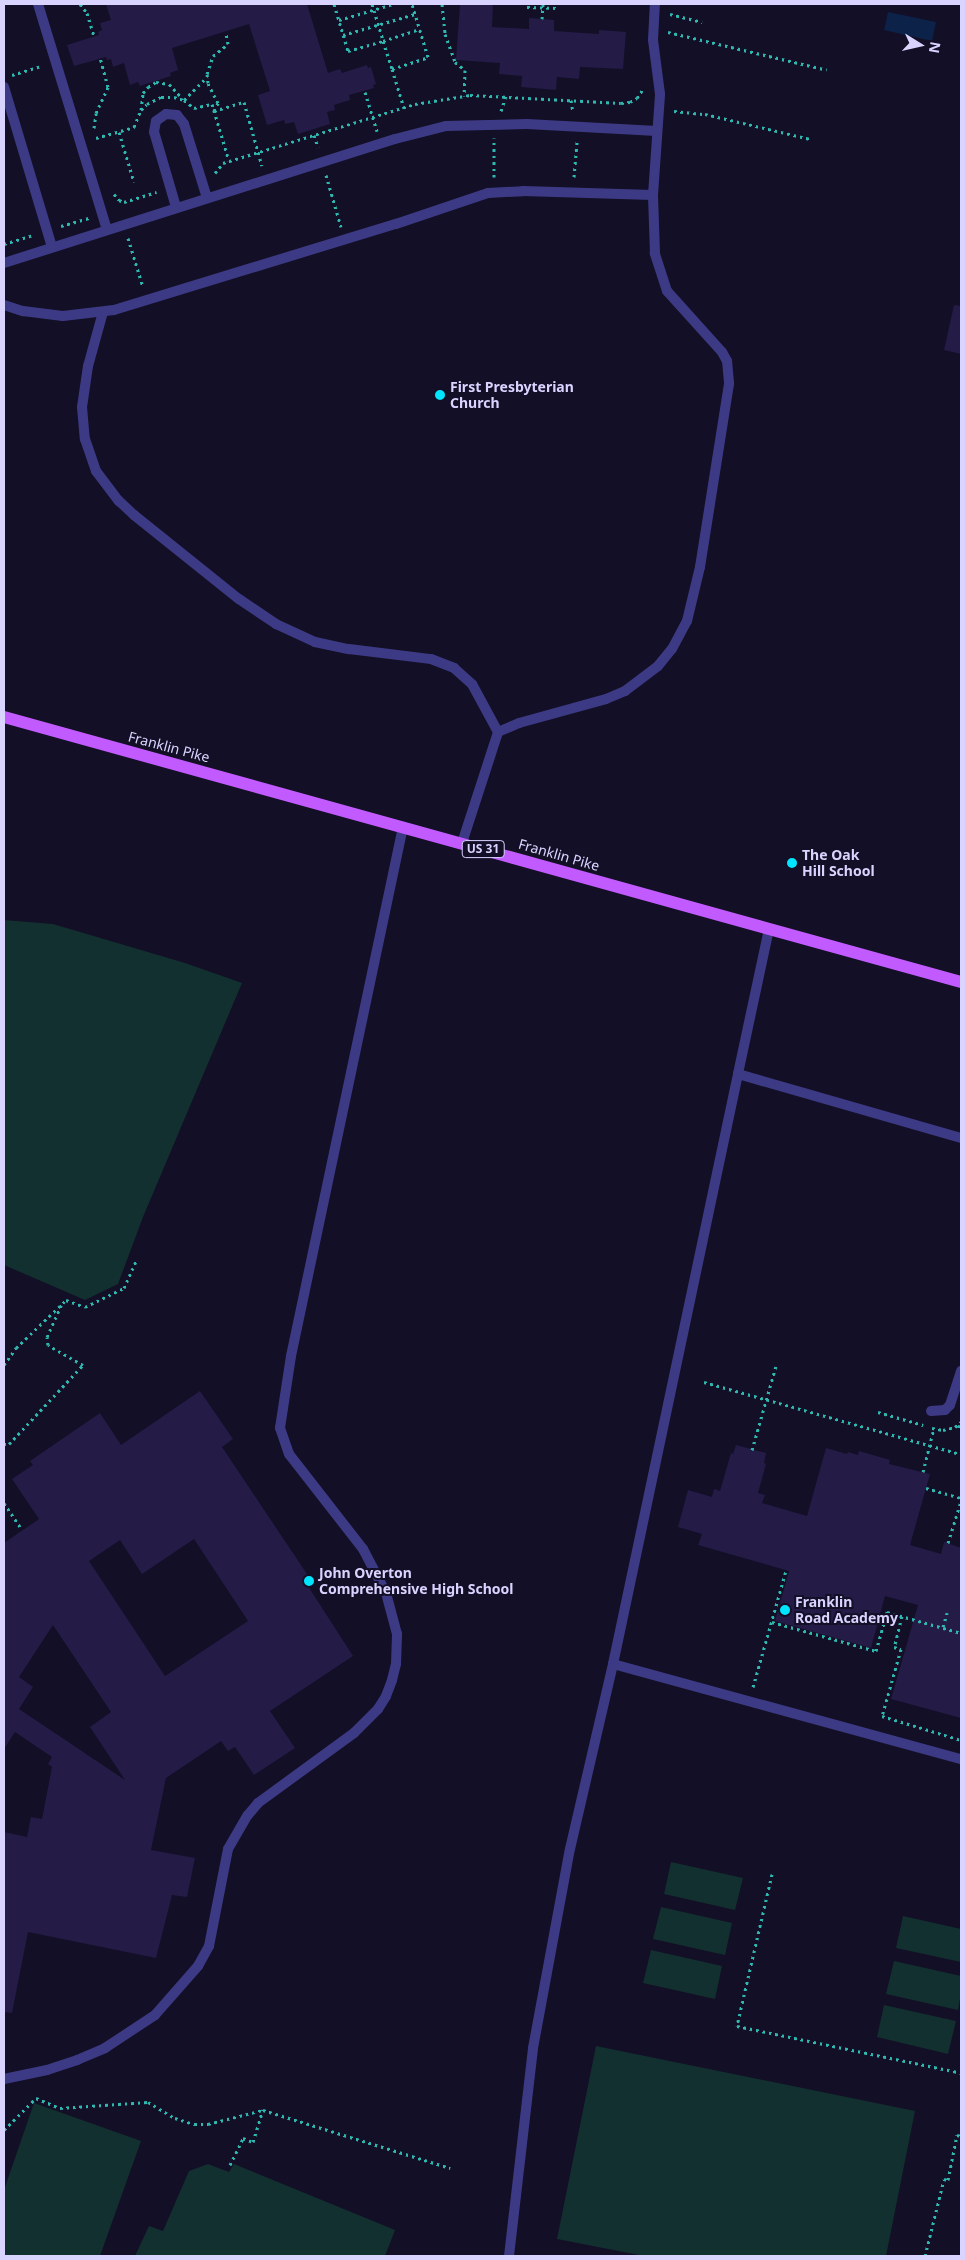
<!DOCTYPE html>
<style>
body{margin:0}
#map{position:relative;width:965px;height:2260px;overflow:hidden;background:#130f26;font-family:"Noto Sans",sans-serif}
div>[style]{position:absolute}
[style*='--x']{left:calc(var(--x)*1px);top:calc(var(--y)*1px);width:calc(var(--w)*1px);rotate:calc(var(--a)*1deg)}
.green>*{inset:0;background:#12302f}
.water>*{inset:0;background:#0c2248}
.building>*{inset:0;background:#241b47}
.path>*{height:3px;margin-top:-1.5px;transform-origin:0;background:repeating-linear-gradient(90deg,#2fb8b0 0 2.5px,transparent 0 6.5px)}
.lane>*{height:10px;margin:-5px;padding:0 5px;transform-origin:5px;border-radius:5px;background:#3d3a85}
.primary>*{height:12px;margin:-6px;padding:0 6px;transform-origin:6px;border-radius:6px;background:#c25bff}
.dots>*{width:14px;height:14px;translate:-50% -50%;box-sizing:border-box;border:2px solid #130f26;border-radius:50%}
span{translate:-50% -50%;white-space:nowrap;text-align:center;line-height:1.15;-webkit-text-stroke:4px #130f26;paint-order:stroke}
.shield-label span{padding:1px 4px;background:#130f26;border:1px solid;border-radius:4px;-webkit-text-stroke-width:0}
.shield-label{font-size:12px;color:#d9d4ff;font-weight:700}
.poi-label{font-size:14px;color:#d9d4ff;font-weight:700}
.left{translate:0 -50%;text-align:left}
.street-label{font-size:14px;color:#d9d4ff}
.frame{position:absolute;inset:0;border:5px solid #d9d4ff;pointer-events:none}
.north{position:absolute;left:895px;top:20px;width:50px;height:50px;-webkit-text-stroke:4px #130f26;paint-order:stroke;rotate:100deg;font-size:14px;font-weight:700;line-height:20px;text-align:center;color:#d9d4ff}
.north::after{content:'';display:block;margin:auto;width:18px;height:22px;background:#d9d4ff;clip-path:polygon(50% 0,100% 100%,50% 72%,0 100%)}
</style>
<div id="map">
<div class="green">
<div style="clip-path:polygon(4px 920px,53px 924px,185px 963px,242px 983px,143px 1217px,118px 1284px,85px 1300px,4px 1265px)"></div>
<div style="clip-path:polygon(671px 1862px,743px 1878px,735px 1910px,664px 1894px)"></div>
<div style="clip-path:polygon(661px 1907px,732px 1923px,725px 1955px,653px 1939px)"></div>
<div style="clip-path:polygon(903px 1916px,961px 1929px,961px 1962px,896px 1948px)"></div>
<div style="clip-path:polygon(651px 1950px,722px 1966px,715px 1999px,643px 1983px)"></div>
<div style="clip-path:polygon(894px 1961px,961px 1976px,961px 1993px,958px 2010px,886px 1994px)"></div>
<div style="clip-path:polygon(884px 2005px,956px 2021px,948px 2054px,877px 2037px)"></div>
<div style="clip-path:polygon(596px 2046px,915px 2111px,886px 2256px,644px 2256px,557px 2239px)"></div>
<div style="clip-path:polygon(34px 2103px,141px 2141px,100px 2256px,4px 2256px,4px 2190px)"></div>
<div style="clip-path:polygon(208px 2164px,229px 2172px,234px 2164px,395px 2230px,385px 2256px,135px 2256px,149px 2226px,163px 2231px,189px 2171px)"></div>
</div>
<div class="water">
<div style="clip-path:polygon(888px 12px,936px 22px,932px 41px,884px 30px)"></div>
</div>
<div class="building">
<div style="clip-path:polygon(106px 4px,307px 4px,328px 73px,340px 69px,342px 73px,367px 65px,368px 68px,371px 67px,376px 84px,373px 85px,374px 88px,349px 95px,350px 100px,334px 105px,335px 110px,327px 112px,330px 124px,298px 134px,294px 122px,285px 124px,284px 120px,267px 125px,258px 95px,270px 91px,249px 24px,172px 48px,178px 70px,170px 73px,171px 76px,140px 86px,138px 82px,130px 85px,124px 63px,113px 67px,111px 59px,107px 60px,106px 57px,74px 66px,67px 45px,99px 35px,98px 32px,102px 30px,100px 23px,111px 20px)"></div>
<div style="clip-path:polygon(460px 4px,493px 4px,492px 27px,529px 29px,529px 18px,554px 20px,554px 31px,599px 34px,599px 30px,626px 32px,623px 69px,580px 67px,579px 79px,557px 77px,556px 90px,521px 87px,522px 76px,499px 74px,500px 63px,456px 60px)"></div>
<div style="clip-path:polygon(954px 305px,961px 306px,961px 354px,944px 350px)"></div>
<div style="clip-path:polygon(evenodd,200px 1391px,233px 1439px,222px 1447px,311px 1580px,306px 1583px,353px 1656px,270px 1711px,295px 1748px,254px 1775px,235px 1747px,228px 1751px,221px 1741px,166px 1778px,151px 1850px,195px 1858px,187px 1897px,172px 1895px,156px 1958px,28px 1932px,12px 2013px,4px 2012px,4px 1832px,27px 1837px,31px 1817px,42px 1819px,52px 1767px,48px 1764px,52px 1757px,15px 1732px,4px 1749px,4px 1543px,39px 1519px,12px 1479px,33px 1465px,30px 1461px,100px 1413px,121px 1445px,200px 1391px,194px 1539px,248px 1621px,165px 1676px,89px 1561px,120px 1540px,142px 1574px,194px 1539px,200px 1391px,53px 1625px,111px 1712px,90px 1727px,125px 1780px,19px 1709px,33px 1687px,19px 1677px,53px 1625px)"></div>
<div style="clip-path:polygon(736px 1445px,766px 1453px,764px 1463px,766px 1464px,758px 1493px,765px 1495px,762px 1503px,807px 1516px,826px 1448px,847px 1454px,848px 1452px,858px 1455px,859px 1451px,890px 1460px,889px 1464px,930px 1474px,910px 1545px,941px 1554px,944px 1542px,961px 1548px,961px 1718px,891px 1699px,918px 1605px,885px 1596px,871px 1648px,775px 1621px,789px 1571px,698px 1545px,702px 1534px,678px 1527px,688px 1490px,712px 1497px,714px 1489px,720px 1491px,731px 1453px,733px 1454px)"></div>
</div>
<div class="path">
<div style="--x:80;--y:4;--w:11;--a:52"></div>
<div style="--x:87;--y:13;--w:24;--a:73"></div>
<div style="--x:334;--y:4;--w:49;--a:73.4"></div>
<div style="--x:348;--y:51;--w:36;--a:-16"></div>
<div style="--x:383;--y:41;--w:29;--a:72"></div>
<div style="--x:392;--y:69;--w:38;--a:-18"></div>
<div style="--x:428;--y:57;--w:55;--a:-106.8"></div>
<div style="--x:372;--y:4;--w:39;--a:73"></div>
<div style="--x:383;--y:41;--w:39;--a:-18"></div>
<div style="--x:442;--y:4;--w:30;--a:84"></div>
<div style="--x:445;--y:34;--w:30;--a:70"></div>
<div style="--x:455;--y:62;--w:13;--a:39"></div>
<div style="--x:465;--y:70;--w:26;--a:92"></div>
<div style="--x:527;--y:7;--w:30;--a:2"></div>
<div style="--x:670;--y:14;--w:33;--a:14"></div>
<div style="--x:542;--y:19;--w:15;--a:-86"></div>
<div style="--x:339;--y:20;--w:56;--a:-16.5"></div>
<div style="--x:668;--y:32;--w:163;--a:13.4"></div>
<div style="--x:343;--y:35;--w:75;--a:-16.3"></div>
<div style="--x:392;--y:69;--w:41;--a:72.9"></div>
<div style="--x:12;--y:75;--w:31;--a:-17"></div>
<div style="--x:365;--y:92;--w:41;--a:72.9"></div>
<div style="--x:184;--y:100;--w:33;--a:-45"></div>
<div style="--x:571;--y:100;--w:12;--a:81"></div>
<div style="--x:141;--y:110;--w:17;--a:-83"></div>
<div style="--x:143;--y:93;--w:8;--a:-50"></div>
<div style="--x:148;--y:87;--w:9;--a:-32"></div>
<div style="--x:156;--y:82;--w:13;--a:9"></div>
<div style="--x:169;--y:84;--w:18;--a:47"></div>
<div style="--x:214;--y:111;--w:31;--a:-17"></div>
<div style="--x:244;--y:102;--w:66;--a:74.3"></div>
<div style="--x:214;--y:111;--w:9;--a:-63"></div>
<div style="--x:218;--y:103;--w:22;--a:-117"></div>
<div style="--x:208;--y:83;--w:9;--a:-96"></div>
<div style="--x:207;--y:74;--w:19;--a:-72"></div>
<div style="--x:213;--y:56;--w:19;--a:-39"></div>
<div style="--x:228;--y:44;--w:10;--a:-101"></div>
<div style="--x:501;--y:111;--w:16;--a:-72"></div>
<div style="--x:674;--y:111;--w:31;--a:6"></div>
<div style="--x:705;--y:114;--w:108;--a:13.4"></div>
<div style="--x:94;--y:128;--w:15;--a:-82"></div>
<div style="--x:96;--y:113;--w:29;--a:-65"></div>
<div style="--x:108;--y:87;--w:30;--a:-105"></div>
<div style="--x:119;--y:132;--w:52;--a:73.3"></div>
<div style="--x:314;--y:135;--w:13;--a:72"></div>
<div style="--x:96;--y:138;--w:40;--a:-16"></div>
<div style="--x:134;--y:127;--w:18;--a:-68"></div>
<div style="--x:141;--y:110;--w:8;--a:-45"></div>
<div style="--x:147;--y:104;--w:16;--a:-27"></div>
<div style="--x:161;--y:97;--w:13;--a:0"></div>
<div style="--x:174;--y:97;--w:10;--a:17"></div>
<div style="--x:184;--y:100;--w:13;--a:39"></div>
<div style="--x:194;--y:108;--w:18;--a:-13"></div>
<div style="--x:212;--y:104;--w:59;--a:73.4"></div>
<div style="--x:215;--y:173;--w:13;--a:-51"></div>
<div style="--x:223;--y:163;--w:201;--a:-17.1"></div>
<div style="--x:415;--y:104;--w:56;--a:-9.3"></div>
<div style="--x:470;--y:95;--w:151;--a:3"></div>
<div style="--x:621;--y:103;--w:9;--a:-6"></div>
<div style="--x:630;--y:102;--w:8;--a:-30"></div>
<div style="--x:637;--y:98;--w:11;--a:-56"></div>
<div style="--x:326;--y:175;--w:54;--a:73.9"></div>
<div style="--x:494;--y:177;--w:39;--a:-90"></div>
<div style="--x:574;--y:177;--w:36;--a:-85"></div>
<div style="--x:114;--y:194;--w:8;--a:50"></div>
<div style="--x:119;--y:200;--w:5;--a:22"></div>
<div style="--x:124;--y:202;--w:34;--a:-17"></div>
<div style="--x:61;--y:226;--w:29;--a:-16"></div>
<div style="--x:128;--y:238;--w:51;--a:73"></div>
<div style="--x:4;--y:244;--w:31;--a:-17"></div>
<div style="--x:4;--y:1365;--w:21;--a:-55"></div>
<div style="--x:16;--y:1348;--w:69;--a:-43.8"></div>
<div style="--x:66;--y:1300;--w:20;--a:20"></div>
<div style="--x:85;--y:1307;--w:43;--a:-26"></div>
<div style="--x:124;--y:1288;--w:32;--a:-66"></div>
<div style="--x:704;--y:1382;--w:267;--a:15.7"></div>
<div style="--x:878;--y:1412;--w:47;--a:16.1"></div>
<div style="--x:958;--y:1425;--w:6;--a:59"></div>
<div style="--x:932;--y:1428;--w:11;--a:10"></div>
<div style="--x:943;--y:1430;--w:12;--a:-14"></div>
<div style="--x:955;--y:1427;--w:8;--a:-40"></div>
<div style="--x:4;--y:1444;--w:5;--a:0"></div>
<div style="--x:9;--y:1444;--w:108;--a:-46.9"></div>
<div style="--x:83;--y:1365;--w:40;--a:-150.3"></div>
<div style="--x:48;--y:1345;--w:8;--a:-97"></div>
<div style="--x:47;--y:1337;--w:36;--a:-66"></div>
<div style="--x:752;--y:1450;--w:87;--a:-74.1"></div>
<div style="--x:923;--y:1472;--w:45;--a:-76"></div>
<div style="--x:926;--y:1488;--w:36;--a:16"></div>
<div style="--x:4;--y:1503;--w:32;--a:56"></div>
<div style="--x:948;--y:1543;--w:44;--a:-72.8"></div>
<div style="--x:902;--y:1616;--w:32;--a:104"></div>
<div style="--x:894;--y:1647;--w:7;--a:16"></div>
<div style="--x:901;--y:1649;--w:70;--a:105.8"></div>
<div style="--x:882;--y:1716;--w:83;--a:16.9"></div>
<div style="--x:772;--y:1622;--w:108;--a:15.6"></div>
<div style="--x:876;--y:1651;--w:41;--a:-74.2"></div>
<div style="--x:887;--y:1612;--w:77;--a:15.8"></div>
<div style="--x:878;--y:1622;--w:6;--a:18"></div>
<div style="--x:943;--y:1627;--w:15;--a:-74"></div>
<div style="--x:753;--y:1687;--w:122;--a:-74.2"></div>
<div style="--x:772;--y:1874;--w:156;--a:103"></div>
<div style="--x:737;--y:2026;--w:229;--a:11.8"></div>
<div style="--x:4;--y:2130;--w:45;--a:-45"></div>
<div style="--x:36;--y:2098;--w:26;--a:23"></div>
<div style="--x:60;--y:2108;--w:88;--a:-3.9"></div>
<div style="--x:148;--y:2102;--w:31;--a:31"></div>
<div style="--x:175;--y:2118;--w:20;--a:18"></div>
<div style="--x:194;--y:2124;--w:14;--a:0"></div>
<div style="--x:208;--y:2124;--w:57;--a:-14.3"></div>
<div style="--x:230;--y:2165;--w:30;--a:-64"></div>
<div style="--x:243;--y:2138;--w:11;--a:22"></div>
<div style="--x:253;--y:2142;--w:34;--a:-73"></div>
<div style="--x:263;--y:2110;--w:196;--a:17.2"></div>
<div style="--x:925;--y:2256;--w:79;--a:-76.1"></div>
<div style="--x:944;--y:2179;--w:4;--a:14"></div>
<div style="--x:948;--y:2180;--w:46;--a:-78.7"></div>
<div style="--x:957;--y:2135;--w:4;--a:14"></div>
</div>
<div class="lane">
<div style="--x:38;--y:4;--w:236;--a:73"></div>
<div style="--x:4;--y:87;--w:167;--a:73.3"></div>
<div style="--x:176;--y:207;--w:78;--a:-106.3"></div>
<div style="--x:154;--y:132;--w:11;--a:-80"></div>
<div style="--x:156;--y:121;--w:12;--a:-35"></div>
<div style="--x:166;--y:114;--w:11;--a:5"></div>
<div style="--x:177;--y:115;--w:11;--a:52"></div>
<div style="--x:184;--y:124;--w:77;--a:72.7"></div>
<div style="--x:4;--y:263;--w:410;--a:-17.6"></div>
<div style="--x:395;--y:139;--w:53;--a:-14.3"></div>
<div style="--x:446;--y:126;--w:81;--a:-1.4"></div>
<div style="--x:527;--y:124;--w:130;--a:3.1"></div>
<div style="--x:4;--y:305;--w:20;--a:18"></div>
<div style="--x:23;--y:311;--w:40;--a:7.1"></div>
<div style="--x:63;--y:316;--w:51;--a:-6.7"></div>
<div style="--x:114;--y:310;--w:295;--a:-17"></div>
<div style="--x:396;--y:224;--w:97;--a:-18.6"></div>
<div style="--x:488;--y:193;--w:35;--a:-3"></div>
<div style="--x:523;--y:191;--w:130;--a:1.8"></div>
<div style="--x:103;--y:312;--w:56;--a:105.5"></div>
<div style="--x:88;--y:366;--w:41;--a:98.3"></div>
<div style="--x:82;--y:407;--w:32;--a:85"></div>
<div style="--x:85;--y:439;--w:34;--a:71"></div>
<div style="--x:96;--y:471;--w:38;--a:53"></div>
<div style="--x:119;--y:501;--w:21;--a:43"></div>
<div style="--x:134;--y:515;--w:134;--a:38.7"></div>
<div style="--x:239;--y:599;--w:45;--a:34"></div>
<div style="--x:276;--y:624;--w:43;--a:24.8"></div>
<div style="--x:315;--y:642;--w:35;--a:12"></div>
<div style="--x:349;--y:649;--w:83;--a:7"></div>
<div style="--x:431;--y:659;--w:25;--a:21"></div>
<div style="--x:454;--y:668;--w:24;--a:42"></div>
<div style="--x:472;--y:684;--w:55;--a:61.6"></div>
<div style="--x:498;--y:732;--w:23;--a:-23"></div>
<div style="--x:519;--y:723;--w:90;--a:-15.4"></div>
<div style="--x:606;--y:699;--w:21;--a:-23"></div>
<div style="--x:625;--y:691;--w:41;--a:-37.1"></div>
<div style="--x:658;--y:666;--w:22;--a:-51"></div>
<div style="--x:672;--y:649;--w:32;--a:-62"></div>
<div style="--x:687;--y:621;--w:56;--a:-76.5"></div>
<div style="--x:700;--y:567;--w:186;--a:-81"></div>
<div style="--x:729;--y:383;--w:22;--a:-95"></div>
<div style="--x:727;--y:361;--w:10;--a:-119"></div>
<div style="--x:722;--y:352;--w:82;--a:-132"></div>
<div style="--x:667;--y:291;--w:40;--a:-108"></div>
<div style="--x:655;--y:253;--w:58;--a:-92"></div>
<div style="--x:653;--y:195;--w:101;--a:-86"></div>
<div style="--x:660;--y:94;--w:54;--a:-97.4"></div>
<div style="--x:653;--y:40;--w:36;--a:-87"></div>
<div style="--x:462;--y:843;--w:117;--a:-72"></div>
<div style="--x:769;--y:929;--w:148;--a:102.1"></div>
<div style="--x:738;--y:1074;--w:232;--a:16"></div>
<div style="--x:738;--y:1074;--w:603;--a:101.96"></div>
<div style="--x:613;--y:1664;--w:361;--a:15.3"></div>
<div style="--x:931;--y:1411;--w:14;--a:-4"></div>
<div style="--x:945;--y:1410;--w:7;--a:-45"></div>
<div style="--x:950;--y:1405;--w:36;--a:-72"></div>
<div style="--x:4;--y:2079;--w:44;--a:-11.8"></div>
<div style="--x:47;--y:2070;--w:32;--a:-18"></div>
<div style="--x:77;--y:2060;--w:30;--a:-23"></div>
<div style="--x:105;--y:2048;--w:60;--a:-33.4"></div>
<div style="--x:155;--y:2015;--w:65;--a:-48.7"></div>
<div style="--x:198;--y:1966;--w:23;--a:-61"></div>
<div style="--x:209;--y:1946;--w:99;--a:-78.9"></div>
<div style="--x:228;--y:1849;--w:39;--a:-60"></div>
<div style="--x:248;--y:1815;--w:16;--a:-50"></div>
<div style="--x:258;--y:1803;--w:119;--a:-36.1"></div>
<div style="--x:354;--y:1733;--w:34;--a:-45"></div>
<div style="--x:378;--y:1709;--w:15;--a:-58"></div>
<div style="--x:386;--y:1696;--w:17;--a:-69"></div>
<div style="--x:392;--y:1680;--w:16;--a:-76"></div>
<div style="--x:396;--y:1664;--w:30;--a:-88"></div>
<div style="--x:397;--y:1634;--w:42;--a:-105"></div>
<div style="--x:386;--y:1593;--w:50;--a:-117.6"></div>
<div style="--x:363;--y:1549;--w:120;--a:-127.9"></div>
<div style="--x:289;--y:1454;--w:28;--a:-109"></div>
<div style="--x:280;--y:1428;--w:73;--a:-81.3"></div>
<div style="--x:291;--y:1356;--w:541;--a:-78.05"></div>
<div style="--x:509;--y:2256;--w:209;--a:-83.4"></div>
<div style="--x:533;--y:2048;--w:202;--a:-79.5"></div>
<div style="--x:570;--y:1849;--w:190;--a:-76.9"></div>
</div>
<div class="primary">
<div style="--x:4;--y:717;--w:993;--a:15.48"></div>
</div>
<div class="dots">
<div style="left:440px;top:395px;background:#00e5ff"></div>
<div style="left:792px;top:863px;background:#00e5ff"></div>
<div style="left:309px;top:1581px;background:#00e5ff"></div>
<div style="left:785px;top:1610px;background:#00e5ff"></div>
</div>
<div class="shield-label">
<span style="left:483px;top:849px">US 31</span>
</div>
<div class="poi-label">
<span class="left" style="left:450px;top:395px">First Presbyterian<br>Church</span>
<span class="left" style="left:802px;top:863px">The Oak<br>Hill School</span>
<span class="left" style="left:319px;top:1581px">John Overton<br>Comprehensive High School</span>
<span class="left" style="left:795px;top:1610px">Franklin<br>Road Academy</span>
</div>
<div class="street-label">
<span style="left:169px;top:747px;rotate:15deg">Franklin Pike</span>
<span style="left:559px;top:855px;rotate:16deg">Franklin Pike</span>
</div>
<div class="frame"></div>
<div class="north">N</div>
</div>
